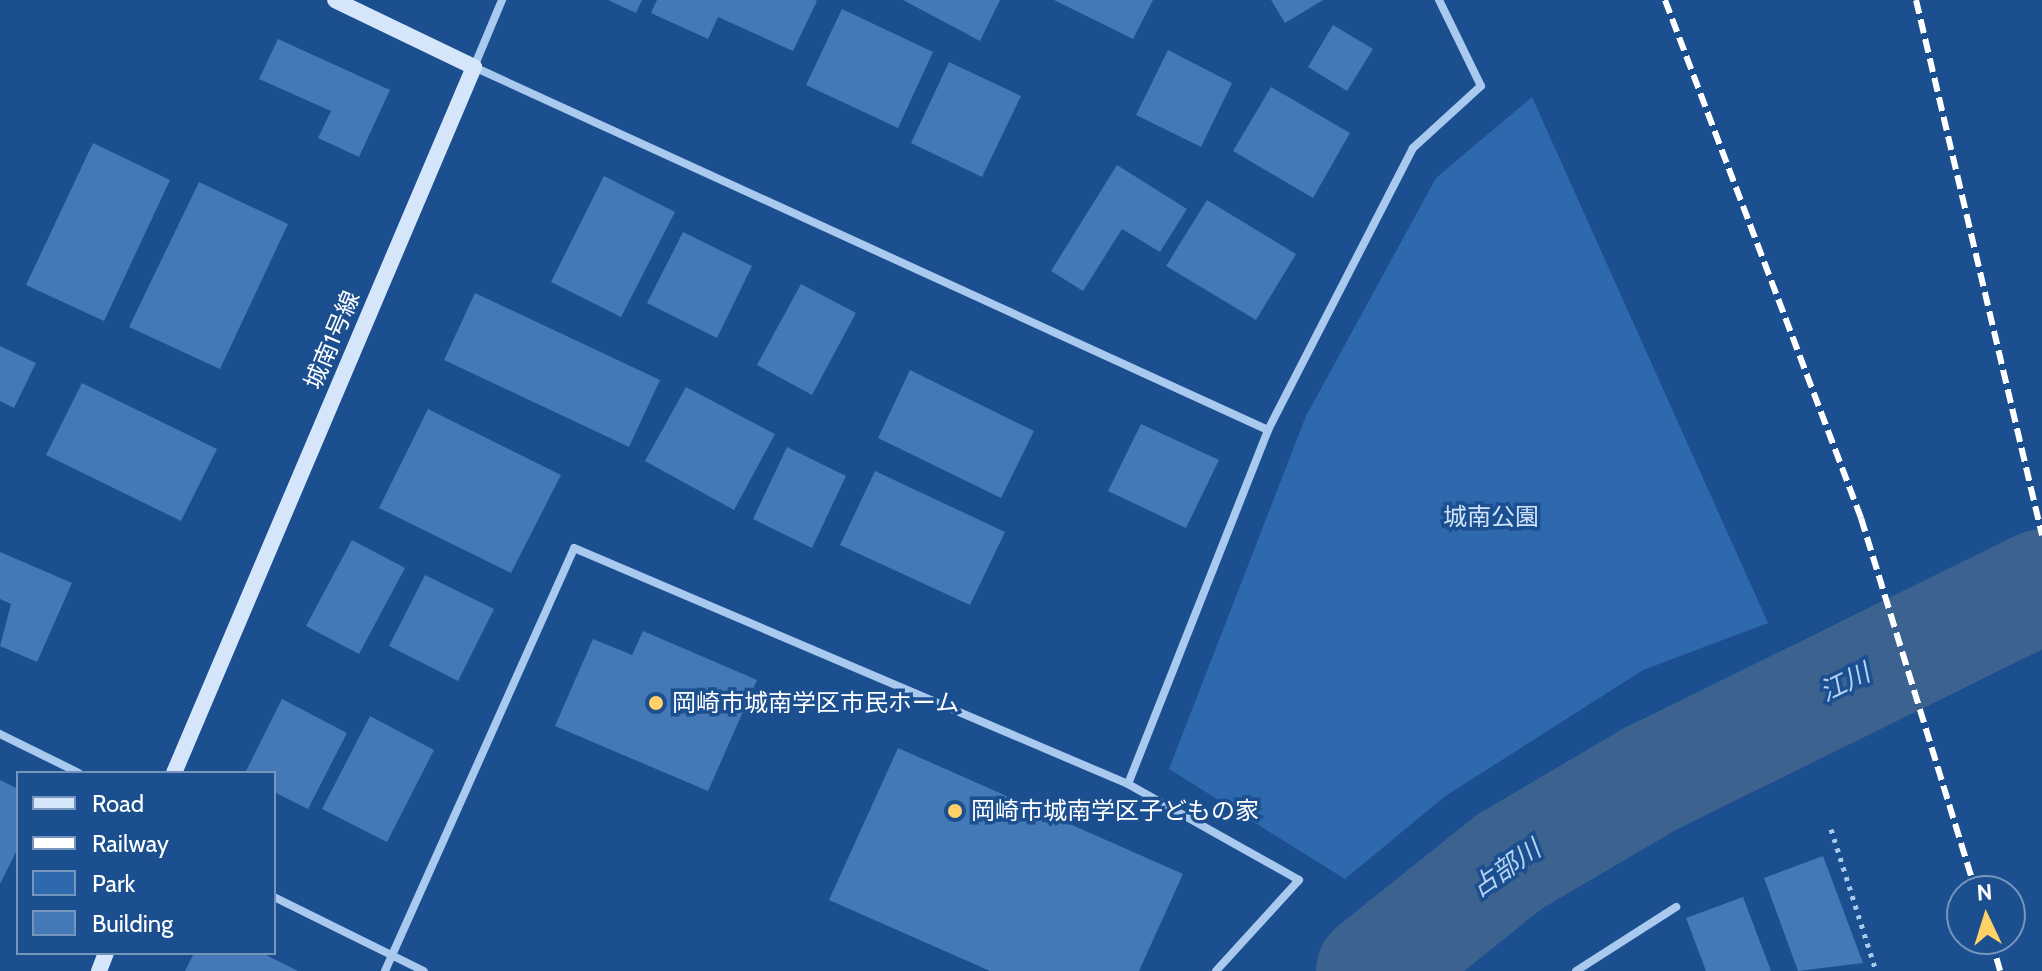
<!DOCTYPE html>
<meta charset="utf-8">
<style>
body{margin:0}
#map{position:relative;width:2042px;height:971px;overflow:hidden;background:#1b4f8f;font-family:Cabin,"Noto Sans JP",sans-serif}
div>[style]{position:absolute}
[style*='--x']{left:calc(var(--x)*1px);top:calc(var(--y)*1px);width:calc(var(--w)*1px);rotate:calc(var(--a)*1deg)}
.green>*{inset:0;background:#2e69ad}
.river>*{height:114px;margin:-57px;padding:0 57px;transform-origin:57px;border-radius:57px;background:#3c6290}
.building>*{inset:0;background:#4478b7}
.path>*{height:5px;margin-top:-2.5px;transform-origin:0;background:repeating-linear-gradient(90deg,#a9c9ee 0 4px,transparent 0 10px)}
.street>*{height:8px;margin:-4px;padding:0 4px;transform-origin:4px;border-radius:4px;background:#a9c9ee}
.secondary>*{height:16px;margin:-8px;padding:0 8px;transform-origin:8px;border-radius:8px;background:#d6e6fa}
.rail>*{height:6px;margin-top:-3px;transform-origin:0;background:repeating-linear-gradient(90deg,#fff 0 14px,transparent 0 20px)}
.dots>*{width:22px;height:22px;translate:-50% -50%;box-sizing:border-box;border:4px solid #1b4f8f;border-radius:50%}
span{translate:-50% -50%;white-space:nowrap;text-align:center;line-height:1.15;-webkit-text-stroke:7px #1b4f8f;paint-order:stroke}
.street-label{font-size:24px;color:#fff}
.park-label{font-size:24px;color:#cfe3fa}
.poi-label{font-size:24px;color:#fff}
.left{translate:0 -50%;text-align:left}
.water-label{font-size:26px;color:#b5d3f5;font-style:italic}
.legend{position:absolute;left:16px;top:771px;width:260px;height:184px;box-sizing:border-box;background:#1b4f8f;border:2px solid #7695bc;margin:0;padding:10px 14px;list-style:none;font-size:24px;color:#fff}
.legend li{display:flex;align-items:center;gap:16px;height:40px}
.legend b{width:40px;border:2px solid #7695bc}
.north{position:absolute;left:1946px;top:875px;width:80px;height:80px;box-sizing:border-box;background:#1b4f8f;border:2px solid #7695bc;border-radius:50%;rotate:356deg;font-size:22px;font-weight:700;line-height:32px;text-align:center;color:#fff}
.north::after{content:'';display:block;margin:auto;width:28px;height:36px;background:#ffd166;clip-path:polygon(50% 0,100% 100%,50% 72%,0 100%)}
</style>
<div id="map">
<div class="green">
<div style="clip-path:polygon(1532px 97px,1768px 623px,1643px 670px,1444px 797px,1345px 879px,1169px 769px,1306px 416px,1436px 178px)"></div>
</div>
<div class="river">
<div style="--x:1373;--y:971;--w:174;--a:-38.7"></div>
<div style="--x:1509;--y:862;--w:161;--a:-30.5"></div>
<div style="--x:1648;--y:780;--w:439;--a:-26.2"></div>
</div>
<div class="building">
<div style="clip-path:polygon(608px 0,642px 0,636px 13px)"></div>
<div style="clip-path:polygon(657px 0,814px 0,817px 1px,793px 51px,718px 17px,708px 39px,651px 13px)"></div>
<div style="clip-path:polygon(903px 0,1000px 0,980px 41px)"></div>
<div style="clip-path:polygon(1054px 0,1153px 0,1133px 39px)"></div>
<div style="clip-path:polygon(1271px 0,1323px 0,1285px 23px)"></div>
<div style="clip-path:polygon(842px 9px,933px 52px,898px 128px,806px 85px)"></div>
<div style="clip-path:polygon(1333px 25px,1373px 49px,1347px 91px,1308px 67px)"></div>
<div style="clip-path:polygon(278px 39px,390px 90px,359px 157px,318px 138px,331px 111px,259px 79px)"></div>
<div style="clip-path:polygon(1168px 50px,1232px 83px,1201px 147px,1136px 115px)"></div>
<div style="clip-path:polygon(949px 62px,1021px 96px,982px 177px,911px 143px)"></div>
<div style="clip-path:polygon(1271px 87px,1350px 133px,1313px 198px,1233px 151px)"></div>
<div style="clip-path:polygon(93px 143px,170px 180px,104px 321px,26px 285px)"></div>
<div style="clip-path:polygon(1117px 165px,1187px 209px,1160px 252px,1122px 229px,1083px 291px,1051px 271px)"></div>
<div style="clip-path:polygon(604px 176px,675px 212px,621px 317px,551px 282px)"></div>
<div style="clip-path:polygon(199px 182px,288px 224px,220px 369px,129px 327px)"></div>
<div style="clip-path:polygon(1207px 200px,1296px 254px,1256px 320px,1166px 266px)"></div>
<div style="clip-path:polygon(683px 232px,752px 266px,717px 338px,647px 303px)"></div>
<div style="clip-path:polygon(801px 284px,856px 313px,812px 395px,757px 365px)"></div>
<div style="clip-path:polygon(475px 293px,660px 380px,629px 447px,444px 360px)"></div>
<div style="clip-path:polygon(0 346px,36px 363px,14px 408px,0 401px)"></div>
<div style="clip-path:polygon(910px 370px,1034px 431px,1001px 498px,878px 438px)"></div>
<div style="clip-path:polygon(82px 383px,217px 449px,181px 521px,46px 455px)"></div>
<div style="clip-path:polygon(686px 387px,775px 434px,734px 510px,645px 461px)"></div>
<div style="clip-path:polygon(428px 409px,561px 475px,511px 573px,379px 508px)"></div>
<div style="clip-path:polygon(1141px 424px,1219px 460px,1186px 528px,1108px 491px)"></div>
<div style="clip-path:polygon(787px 447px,846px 476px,812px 548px,753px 519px)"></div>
<div style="clip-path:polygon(875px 471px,1005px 532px,970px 605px,840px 545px)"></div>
<div style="clip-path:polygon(352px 540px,405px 568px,359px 654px,306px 626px)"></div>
<div style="clip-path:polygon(0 552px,72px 583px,37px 662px,0 646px,11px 604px,0 599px)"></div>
<div style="clip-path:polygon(425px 575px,494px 609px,458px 681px,389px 646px)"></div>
<div style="clip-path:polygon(643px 631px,757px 680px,708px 791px,555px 726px,593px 639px,632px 655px)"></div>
<div style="clip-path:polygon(282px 699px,347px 733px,308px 809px,274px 792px,274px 773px,245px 773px)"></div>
<div style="clip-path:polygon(370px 716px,434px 750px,387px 842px,322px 809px)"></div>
<div style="clip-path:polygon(898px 748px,1183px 874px,1139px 971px,990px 971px,829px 900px)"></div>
<div style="clip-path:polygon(0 780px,18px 789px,18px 848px,0 884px)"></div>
<div style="clip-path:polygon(1823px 856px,1863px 963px,1798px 971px,1764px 878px)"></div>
<div style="clip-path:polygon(1743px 897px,1771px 971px,1706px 971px,1686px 918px)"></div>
<div style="clip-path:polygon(194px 953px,262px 953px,298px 971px,185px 971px)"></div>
</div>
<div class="path">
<div style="--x:1831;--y:829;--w:149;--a:72.4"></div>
</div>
<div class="street">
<div style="--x:502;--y:0;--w:73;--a:112.7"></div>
<div style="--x:474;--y:67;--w:873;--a:24.57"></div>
<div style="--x:0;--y:734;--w:88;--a:26.3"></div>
<div style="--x:1128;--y:784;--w:196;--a:29.3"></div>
<div style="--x:1299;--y:880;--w:123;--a:132.4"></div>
<div style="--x:274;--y:897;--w:167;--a:26.3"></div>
<div style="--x:385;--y:971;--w:463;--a:-65.9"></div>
<div style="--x:574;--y:548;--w:602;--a:23.07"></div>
<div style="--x:1128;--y:784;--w:381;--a:-68.4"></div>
<div style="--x:1268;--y:430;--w:317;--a:-62.8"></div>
<div style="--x:1413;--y:148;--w:92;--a:-42.4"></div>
<div style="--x:1481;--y:86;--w:96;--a:-116"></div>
<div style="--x:1576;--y:971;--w:119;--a:-32.6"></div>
</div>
<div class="secondary">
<div style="--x:174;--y:773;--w:767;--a:-66.98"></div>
<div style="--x:474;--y:67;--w:154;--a:-154.3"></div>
<div style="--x:99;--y:971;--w:19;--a:-69"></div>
</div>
<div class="rail">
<div style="--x:1665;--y:0;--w:554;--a:69.27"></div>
<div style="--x:1861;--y:518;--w:390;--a:72.9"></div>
<div style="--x:1916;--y:0;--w:550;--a:76.75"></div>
<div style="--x:1991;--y:939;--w:33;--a:74"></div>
</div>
<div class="dots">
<div style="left:656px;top:703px;background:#ffd166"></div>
<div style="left:955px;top:811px;background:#ffd166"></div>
</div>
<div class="street-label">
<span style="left:332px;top:340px;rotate:-67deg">城南1号線</span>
</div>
<div class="park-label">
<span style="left:1491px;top:517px">城南公園</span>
</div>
<div class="poi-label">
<span class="left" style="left:672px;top:703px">岡崎市城南学区市民ホーム</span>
<span class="left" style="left:971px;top:811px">岡崎市城南学区子どもの家</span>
</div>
<div class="water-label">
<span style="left:1845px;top:683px;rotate:-26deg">江川</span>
<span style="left:1506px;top:869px;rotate:-35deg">占部川</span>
</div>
<ul class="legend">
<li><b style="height:10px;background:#d6e6fa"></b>Road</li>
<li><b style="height:10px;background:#fff"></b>Railway</li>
<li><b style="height:22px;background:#2e69ad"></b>Park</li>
<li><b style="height:22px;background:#4478b7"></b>Building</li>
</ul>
<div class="north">N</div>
</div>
